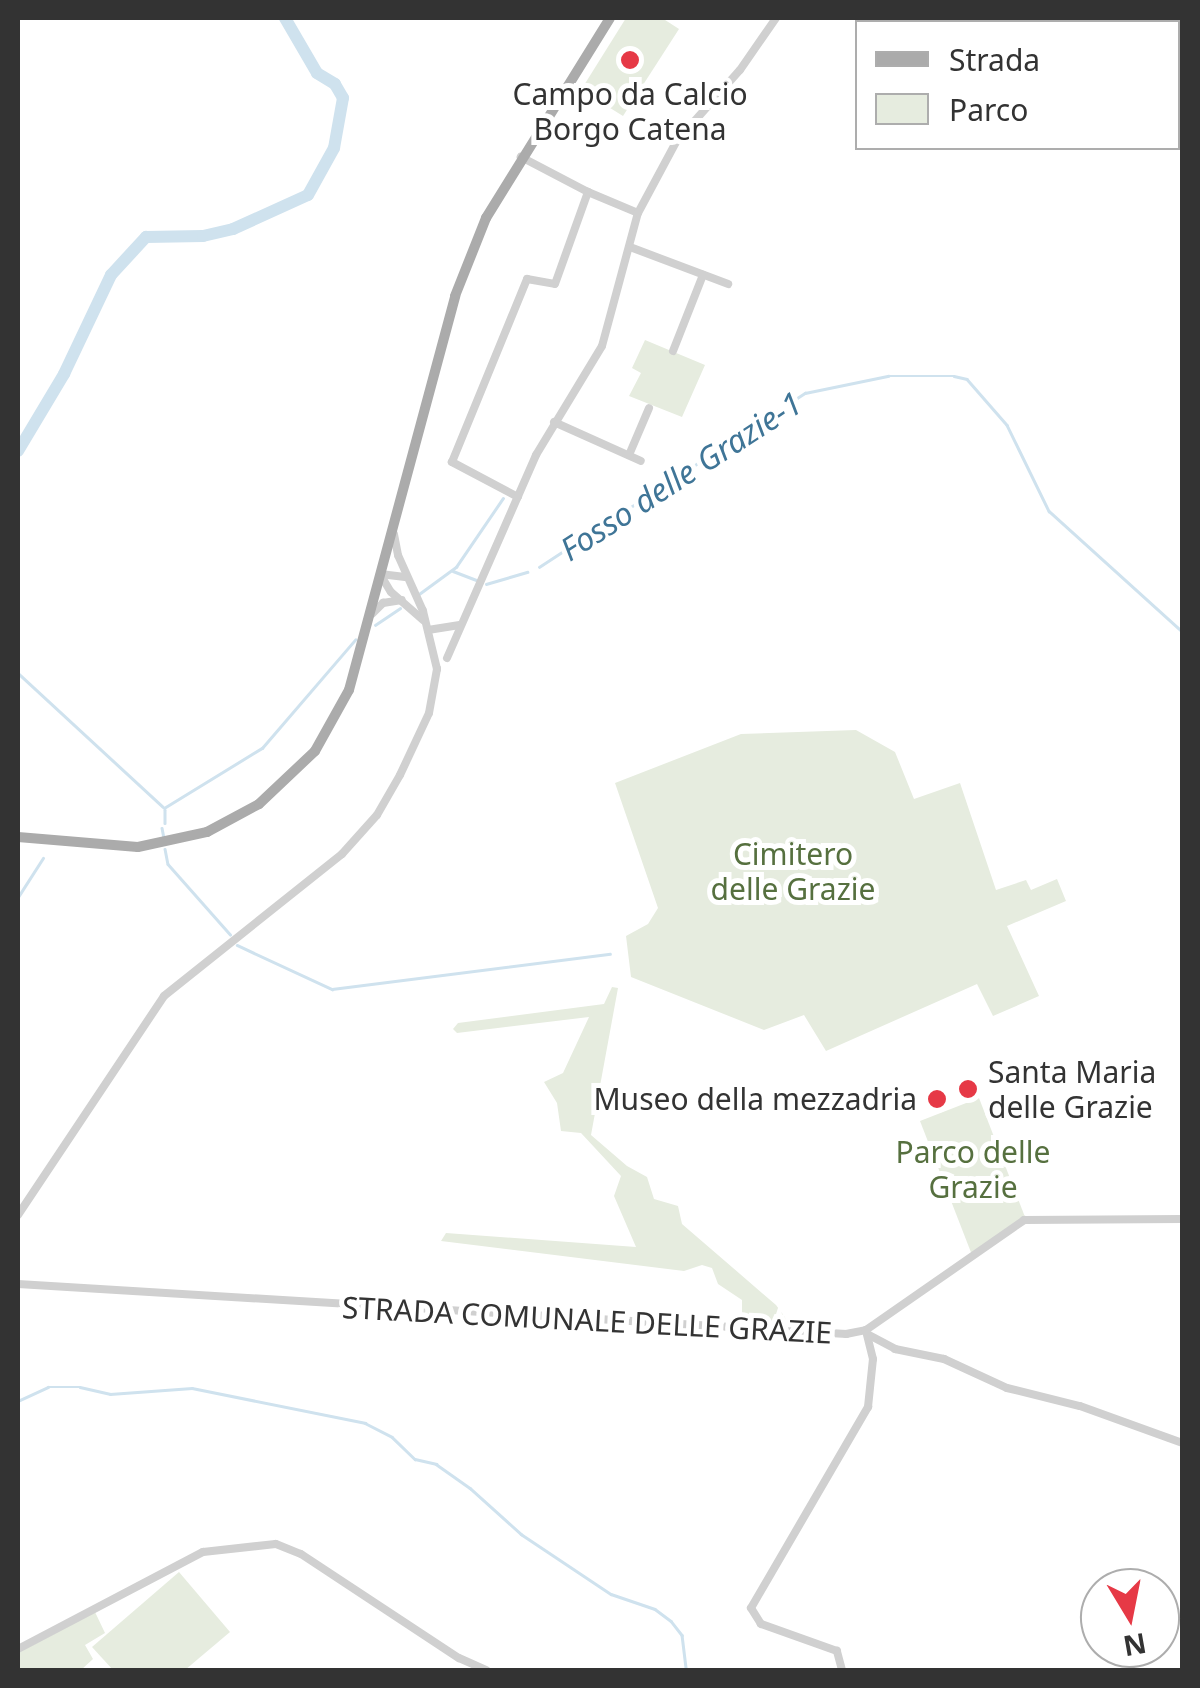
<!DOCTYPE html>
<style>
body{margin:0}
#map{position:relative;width:1200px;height:1688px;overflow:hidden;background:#fff;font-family:"Noto Sans",sans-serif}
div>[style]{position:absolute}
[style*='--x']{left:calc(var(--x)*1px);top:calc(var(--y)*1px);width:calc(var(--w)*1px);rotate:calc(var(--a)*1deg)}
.green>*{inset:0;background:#e6ecdf}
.stream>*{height:2.5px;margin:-1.25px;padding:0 1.25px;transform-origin:1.25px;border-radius:1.25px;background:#cfe2ee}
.river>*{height:12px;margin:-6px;padding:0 6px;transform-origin:6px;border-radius:6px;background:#cfe2ee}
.minor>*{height:8px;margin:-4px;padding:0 4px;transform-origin:4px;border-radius:4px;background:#d0d0d0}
.major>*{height:10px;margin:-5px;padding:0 5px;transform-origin:5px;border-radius:5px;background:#ababab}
.dots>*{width:28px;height:28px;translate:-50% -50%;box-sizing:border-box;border:5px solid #fff;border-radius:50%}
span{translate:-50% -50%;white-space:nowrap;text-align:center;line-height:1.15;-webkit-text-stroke:10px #fff;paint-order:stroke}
.poi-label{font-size:30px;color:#333}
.left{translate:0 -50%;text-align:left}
.right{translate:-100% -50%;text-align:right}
.park-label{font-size:30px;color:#56703f}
.street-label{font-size:30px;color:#333}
.water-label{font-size:32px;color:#3f7597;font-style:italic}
.frame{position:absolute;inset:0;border:20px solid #333;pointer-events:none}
.legend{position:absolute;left:855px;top:20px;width:325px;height:130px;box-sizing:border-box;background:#fff;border:2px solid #adadad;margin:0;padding:12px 18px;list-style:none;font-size:30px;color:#333}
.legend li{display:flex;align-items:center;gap:20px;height:50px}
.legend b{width:50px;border:2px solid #adadad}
.north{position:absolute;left:1080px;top:1568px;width:100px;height:100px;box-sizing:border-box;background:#fff;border:2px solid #adadad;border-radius:50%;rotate:170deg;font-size:28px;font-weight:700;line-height:40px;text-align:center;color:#333}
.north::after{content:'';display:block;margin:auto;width:35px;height:45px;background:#e63946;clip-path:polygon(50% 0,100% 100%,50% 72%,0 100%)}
</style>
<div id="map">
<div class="green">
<div style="clip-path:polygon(626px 18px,662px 18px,679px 29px,623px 116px,581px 90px)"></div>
<div style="clip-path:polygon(645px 340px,705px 365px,682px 417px,629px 396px,641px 373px,632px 368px)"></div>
<div style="clip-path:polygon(856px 730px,895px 752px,914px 799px,960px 783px,996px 890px,1026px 880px,1031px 890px,1057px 879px,1066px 901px,1007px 926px,1039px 996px,993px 1016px,977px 984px,826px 1051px,804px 1015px,764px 1030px,631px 977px,626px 936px,648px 924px,658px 908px,615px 783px,741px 734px)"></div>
<div style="clip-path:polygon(612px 987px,618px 988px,591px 1135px,627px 1166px,647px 1177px,654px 1199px,678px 1206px,682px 1224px,776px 1305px,793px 1328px,742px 1326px,742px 1300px,718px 1284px,712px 1268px,702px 1265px,684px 1271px,441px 1241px,446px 1233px,636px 1247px,614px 1196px,621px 1176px,581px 1133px,561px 1131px,557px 1103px,544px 1082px,563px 1073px,589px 1017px,457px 1033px,453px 1029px,458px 1023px,604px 1004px)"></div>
<div style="clip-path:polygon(979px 1098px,1025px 1217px,972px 1255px,920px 1121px)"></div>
<div style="clip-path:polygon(179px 1572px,230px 1632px,185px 1670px,113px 1670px,92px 1647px)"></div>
<div style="clip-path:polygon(95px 1612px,105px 1633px,85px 1645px,93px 1659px,81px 1670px,18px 1670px,18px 1653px)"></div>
</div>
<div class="stream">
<div style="--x:539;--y:567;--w:318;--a:-33.2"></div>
<div style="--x:805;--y:393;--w:85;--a:-11.6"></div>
<div style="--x:888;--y:376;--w:66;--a:0"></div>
<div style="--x:954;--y:376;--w:13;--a:13"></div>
<div style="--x:967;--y:379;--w:61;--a:49"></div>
<div style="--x:1007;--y:425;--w:96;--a:64"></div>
<div style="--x:1049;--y:511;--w:179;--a:42.1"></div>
<div style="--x:453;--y:571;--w:26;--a:21"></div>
<div style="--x:486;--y:584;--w:43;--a:-16.3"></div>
<div style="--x:419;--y:594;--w:46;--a:-36.1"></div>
<div style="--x:456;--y:567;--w:83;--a:-55.7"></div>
<div style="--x:375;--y:625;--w:30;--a:-34"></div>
<div style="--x:18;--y:673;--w:197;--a:42.7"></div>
<div style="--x:164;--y:808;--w:115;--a:-31.5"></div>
<div style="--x:262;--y:748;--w:143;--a:-49.3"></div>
<div style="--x:165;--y:810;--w:13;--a:90"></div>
<div style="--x:162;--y:828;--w:10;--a:79"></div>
<div style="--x:165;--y:849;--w:15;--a:79"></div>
<div style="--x:168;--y:864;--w:94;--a:48.5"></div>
<div style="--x:18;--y:897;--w:46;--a:-57.3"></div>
<div style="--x:237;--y:945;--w:105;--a:24.9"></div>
<div style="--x:332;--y:989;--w:280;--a:-7.2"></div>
<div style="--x:18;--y:1401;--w:33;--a:-25"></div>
<div style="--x:48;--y:1387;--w:32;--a:0"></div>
<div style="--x:80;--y:1387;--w:31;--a:13"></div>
<div style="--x:110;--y:1394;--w:82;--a:-4.2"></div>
<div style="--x:192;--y:1388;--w:177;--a:11.4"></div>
<div style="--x:365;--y:1423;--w:30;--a:27"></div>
<div style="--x:392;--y:1437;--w:32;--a:44"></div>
<div style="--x:415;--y:1459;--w:22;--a:13"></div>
<div style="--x:436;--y:1464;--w:42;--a:35.2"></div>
<div style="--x:470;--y:1488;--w:69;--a:42"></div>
<div style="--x:521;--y:1534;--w:108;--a:33.7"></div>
<div style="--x:611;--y:1594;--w:46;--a:18.8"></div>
<div style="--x:655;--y:1609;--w:20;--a:37"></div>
<div style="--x:671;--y:1621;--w:18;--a:52"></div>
<div style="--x:682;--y:1635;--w:35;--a:83"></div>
</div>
<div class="river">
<div style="--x:18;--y:451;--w:90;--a:-59.1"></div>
<div style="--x:64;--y:374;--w:110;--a:-64.6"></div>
<div style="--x:111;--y:275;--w:52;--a:-47.4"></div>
<div style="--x:146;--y:237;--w:57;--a:-1"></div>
<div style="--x:203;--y:236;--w:31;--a:-13"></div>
<div style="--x:233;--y:229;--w:82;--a:-24.4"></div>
<div style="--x:308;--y:195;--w:54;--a:-61"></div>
<div style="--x:334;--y:148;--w:51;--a:-79.8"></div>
<div style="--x:343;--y:98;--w:16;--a:-120"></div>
<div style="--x:335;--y:84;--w:21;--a:-149"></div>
<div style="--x:317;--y:73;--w:64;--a:-120.2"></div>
</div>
<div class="minor">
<div style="--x:588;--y:192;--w:54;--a:22.8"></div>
<div style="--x:630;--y:247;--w:105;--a:20.7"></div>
<div style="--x:673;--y:351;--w:82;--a:-68.5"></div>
<div style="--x:554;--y:422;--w:95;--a:24.1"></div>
<div style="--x:629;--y:455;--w:51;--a:-66.9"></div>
<div style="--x:518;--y:497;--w:75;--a:-152.1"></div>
<div style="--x:452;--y:462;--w:198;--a:-67.7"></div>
<div style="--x:527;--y:279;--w:28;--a:10"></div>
<div style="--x:555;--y:284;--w:98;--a:-70.3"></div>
<div style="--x:588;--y:192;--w:76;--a:-152.4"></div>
<div style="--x:405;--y:577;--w:25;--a:-173"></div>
<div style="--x:380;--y:574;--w:21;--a:59"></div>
<div style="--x:391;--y:592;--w:43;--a:41.2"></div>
<div style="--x:372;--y:614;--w:16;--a:-45"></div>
<div style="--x:383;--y:603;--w:19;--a:-9"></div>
<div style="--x:428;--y:630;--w:32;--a:-9"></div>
<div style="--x:447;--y:658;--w:222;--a:-66.3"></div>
<div style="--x:536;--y:455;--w:127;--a:-58.8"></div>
<div style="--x:602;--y:346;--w:138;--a:-74.9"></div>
<div style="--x:638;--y:213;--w:81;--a:-61.8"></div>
<div style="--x:676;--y:142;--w:96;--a:-48.4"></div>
<div style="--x:740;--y:70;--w:63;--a:-55.3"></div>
<div style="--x:18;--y:1215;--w:263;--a:-56.3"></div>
<div style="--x:164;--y:996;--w:228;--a:-38.6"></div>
<div style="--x:342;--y:854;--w:52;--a:-48.1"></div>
<div style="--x:377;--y:815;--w:46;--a:-60.1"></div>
<div style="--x:400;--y:775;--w:68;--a:-64.9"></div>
<div style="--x:429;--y:713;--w:45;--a:-79.7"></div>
<div style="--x:437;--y:669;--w:60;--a:-103.6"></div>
<div style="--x:423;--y:611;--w:61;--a:-114.1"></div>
<div style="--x:398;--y:555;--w:21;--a:-101"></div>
<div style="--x:18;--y:1284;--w:830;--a:3.46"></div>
<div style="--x:846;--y:1334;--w:20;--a:-11"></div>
<div style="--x:866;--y:1330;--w:193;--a:-34.8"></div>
<div style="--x:1024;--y:1220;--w:158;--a:-0.4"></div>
<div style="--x:869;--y:1335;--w:30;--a:28"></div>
<div style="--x:895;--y:1349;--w:50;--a:11.5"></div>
<div style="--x:944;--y:1359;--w:69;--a:24.7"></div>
<div style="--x:1007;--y:1388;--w:75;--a:13.9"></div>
<div style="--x:1080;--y:1406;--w:109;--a:19.9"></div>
<div style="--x:18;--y:1649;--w:209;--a:-27.7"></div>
<div style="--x:203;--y:1552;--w:73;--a:-6.3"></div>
<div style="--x:276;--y:1544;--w:27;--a:22"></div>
<div style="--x:301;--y:1554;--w:189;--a:33.4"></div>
<div style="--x:459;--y:1658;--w:30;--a:24"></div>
<div style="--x:842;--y:1670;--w:20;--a:-105"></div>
<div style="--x:837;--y:1651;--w:81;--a:-160.4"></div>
<div style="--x:761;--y:1624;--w:19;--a:-122"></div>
<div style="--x:751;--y:1608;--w:233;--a:-59.8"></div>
<div style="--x:868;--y:1407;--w:48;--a:-84.1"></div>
<div style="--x:873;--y:1359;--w:30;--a:-104"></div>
</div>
<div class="major">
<div style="--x:18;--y:837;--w:120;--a:4.8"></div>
<div style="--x:138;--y:847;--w:71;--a:-12.3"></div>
<div style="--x:207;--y:832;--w:59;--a:-28.3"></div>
<div style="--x:259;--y:804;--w:77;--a:-43.4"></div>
<div style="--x:315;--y:751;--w:70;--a:-60.9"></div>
<div style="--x:349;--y:690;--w:408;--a:-74.9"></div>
<div style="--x:455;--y:296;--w:84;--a:-68.3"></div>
<div style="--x:486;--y:218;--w:235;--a:-58.2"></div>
</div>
<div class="dots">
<div style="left:630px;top:60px;background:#e63946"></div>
<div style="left:968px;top:1089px;background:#e63946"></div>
<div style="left:937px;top:1099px;background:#e63946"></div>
</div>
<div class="poi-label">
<span style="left:630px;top:111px">Campo da Calcio<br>Borgo Catena</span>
<span class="left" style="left:988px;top:1089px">Santa Maria<br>delle Grazie</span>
<span class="right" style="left:917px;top:1099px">Museo della mezzadria</span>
</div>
<div class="park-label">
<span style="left:793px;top:871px">Cimitero<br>delle Grazie</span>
<span style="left:973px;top:1169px">Parco delle<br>Grazie</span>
</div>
<div class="street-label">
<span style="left:587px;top:1320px;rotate:3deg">STRADA COMUNALE DELLE GRAZIE</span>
</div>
<div class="water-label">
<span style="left:681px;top:476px;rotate:-33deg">Fosso delle Grazie-1</span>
</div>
<div class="frame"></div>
<ul class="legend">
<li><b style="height:12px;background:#ababab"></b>Strada</li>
<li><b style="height:28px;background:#e6ecdf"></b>Parco</li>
</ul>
<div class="north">N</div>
</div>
